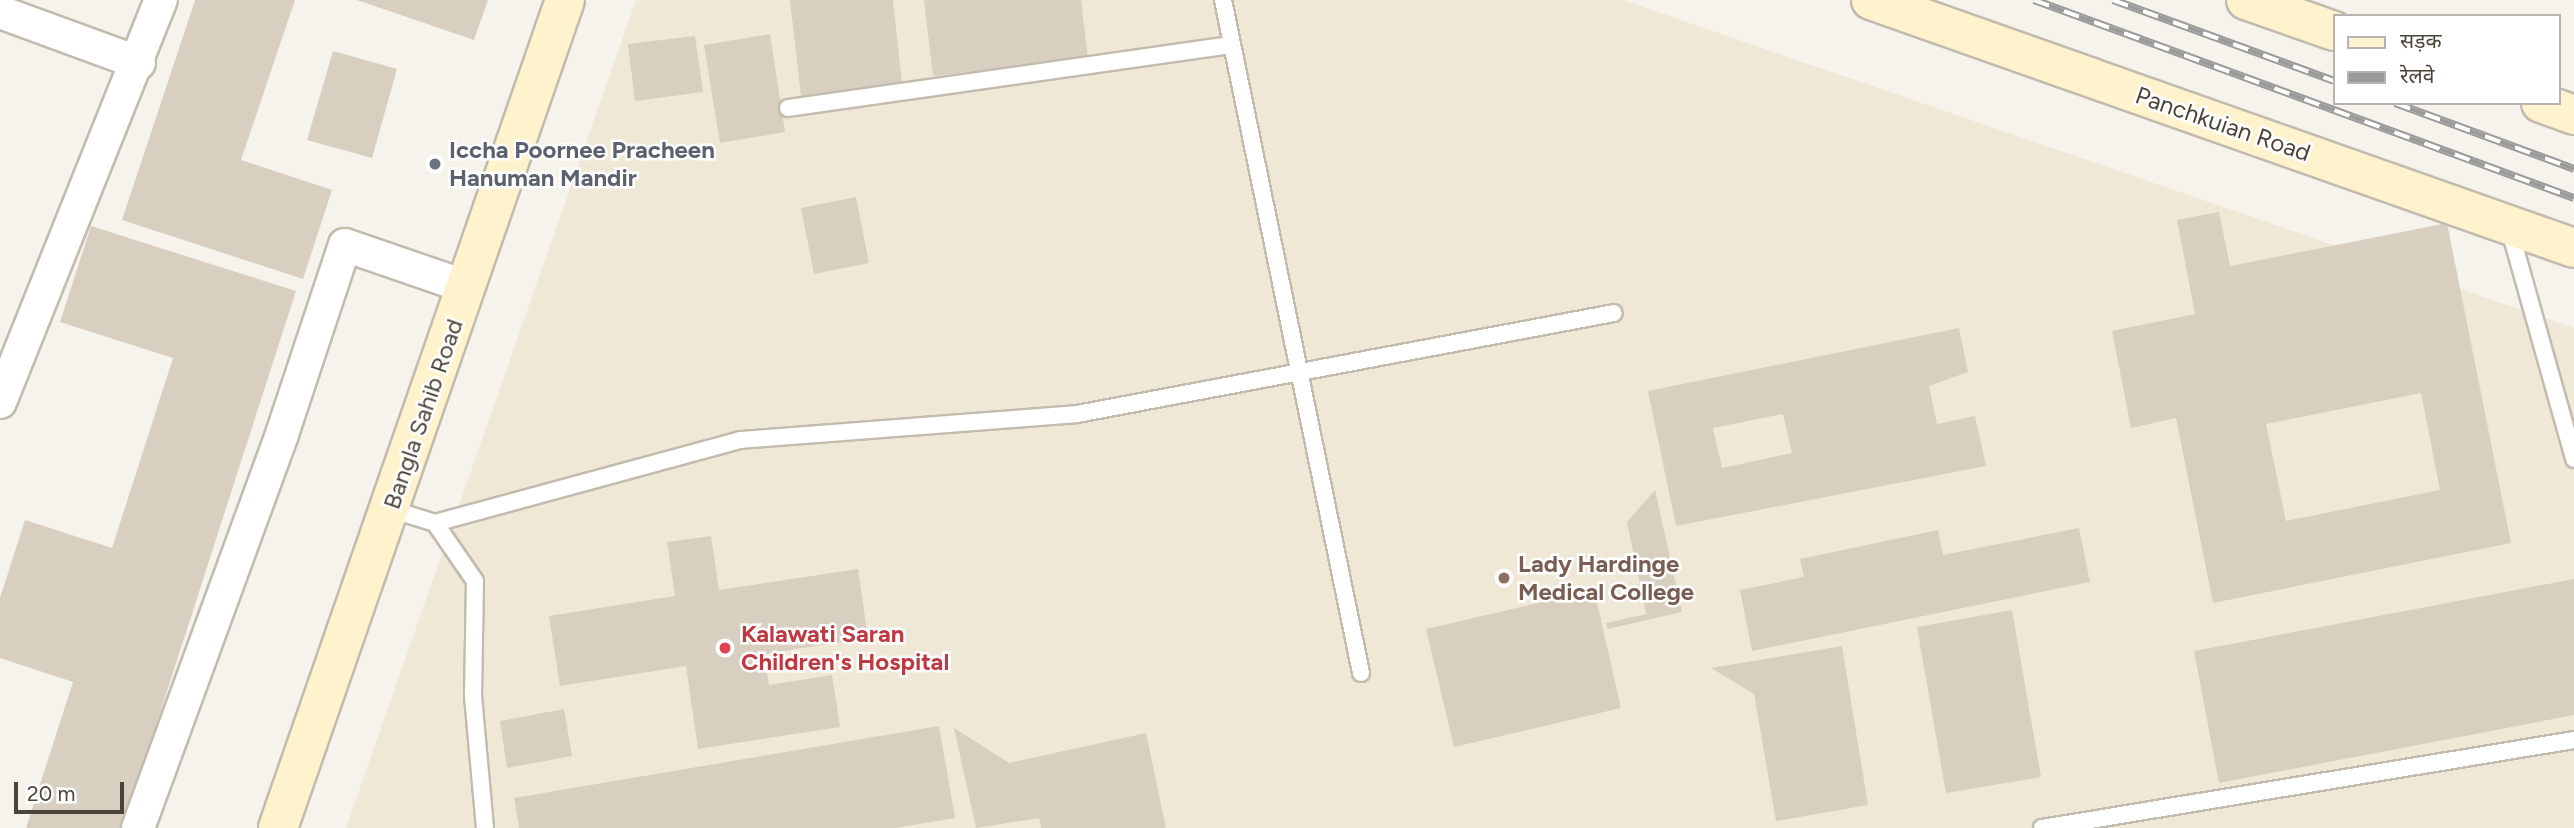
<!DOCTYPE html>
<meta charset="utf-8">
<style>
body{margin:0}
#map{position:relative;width:2574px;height:828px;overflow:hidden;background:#f6f3ec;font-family:Figtree,"Noto Sans Devanagari",sans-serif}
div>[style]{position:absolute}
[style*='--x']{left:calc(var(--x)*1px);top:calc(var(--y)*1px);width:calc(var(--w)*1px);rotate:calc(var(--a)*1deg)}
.education>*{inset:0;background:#efe8d6}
.building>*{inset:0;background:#d8cfc1}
.roads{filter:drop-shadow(2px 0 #c2bbae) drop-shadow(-2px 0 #c2bbae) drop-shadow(0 2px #c2bbae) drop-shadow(0 -2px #c2bbae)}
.lane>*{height:16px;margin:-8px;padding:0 8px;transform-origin:8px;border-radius:8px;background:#fff}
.street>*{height:32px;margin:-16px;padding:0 16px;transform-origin:16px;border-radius:16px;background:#fff}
.secondary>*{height:38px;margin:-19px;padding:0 19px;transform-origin:19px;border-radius:19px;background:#fff3cd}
.rail>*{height:8px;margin-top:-4px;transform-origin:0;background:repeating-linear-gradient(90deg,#fff 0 16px,#9a9a9a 0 32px);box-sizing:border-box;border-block:2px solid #9a9a9a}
.dots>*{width:19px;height:19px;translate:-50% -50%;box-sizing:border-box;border:4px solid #fff;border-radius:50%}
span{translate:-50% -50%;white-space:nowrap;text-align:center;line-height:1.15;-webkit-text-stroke:5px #fff;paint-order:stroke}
.street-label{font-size:24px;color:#4b4439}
.worship-label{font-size:24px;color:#5b616d;font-weight:700}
.left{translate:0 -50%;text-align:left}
.education-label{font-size:24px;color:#785e54;font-weight:700}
.health-label{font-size:24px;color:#be3a42;font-weight:700}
.legend{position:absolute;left:2333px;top:14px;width:228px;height:91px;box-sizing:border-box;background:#fff;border:2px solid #b7b4b0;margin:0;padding:9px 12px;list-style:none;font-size:21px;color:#4b4439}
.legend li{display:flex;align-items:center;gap:14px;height:35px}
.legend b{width:35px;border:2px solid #b7b4b0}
.scale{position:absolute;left:14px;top:782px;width:110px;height:32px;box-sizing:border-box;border:4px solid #4b4439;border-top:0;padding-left:9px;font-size:21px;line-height:24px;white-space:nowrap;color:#4b4439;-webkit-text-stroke:5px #fff;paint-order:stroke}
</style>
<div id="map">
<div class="education">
<div style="clip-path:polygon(636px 0,1623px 0,2574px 328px,2574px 828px,346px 828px)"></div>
</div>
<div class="building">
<div style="clip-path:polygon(195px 0,295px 0,241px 160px,332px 190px,303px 279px,122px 220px)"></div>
<div style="clip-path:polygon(357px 0,488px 0,474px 40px)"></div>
<div style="clip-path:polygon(790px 0,893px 0,902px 84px,801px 96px)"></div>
<div style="clip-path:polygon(924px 0,1081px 0,1088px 58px,933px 76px)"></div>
<div style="clip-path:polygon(770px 34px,785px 132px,720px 143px,704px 45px)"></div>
<div style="clip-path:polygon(695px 36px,703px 92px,635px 101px,628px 44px)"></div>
<div style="clip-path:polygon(333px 51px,397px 69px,372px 158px,307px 140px)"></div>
<div style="clip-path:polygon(856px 197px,869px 263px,814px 274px,801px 208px)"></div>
<div style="clip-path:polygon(evenodd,2219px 212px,2230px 266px,2447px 223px,2511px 543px,2213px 603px,2176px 418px,2131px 428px,2112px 331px,2195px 314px,2177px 220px,2219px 212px,2421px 393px,2440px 490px,2286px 521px,2266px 424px,2421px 393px)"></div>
<div style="clip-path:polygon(91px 226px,296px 291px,123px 828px,26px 828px,73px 682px,0 658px,0 598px,25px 520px,112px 548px,173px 358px,60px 322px)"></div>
<div style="clip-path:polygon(evenodd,1959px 328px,1968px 372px,1929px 386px,1937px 424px,1975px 416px,1986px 466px,1676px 526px,1648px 391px,1959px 328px,1783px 414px,1792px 453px,1722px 468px,1713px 428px,1783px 414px)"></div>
<div style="clip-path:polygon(1655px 490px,1682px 612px,1608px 629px,1606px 623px,1646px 614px,1627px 522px)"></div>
<div style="clip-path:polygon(2079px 528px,2090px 582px,1752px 651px,1740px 590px,1804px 577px,1800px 559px,1938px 530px,1943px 555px)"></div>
<div style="clip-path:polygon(711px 536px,719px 590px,858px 569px,868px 638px,764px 654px,769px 685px,832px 675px,840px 727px,698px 749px,686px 666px,560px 686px,549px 616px,675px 596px,667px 542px)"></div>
<div style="clip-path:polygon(2574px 579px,2574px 715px,2219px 783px,2194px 651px)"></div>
<div style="clip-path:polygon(1594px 590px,1621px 708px,1454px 747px,1426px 629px)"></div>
<div style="clip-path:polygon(2012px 610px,2041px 777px,1946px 793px,1917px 627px)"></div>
<div style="clip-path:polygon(1842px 646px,1868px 805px,1776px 821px,1754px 694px,1711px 668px)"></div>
<div style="clip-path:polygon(564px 709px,572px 756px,507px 768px,500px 721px)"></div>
<div style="clip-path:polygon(939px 726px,955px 818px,895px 828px,519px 828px,514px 798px)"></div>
<div style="clip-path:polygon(954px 728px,1009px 763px,1146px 733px,1166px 828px,1041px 828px,1039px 818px,976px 828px)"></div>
</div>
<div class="roads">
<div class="lane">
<div style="--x:1223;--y:0;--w:687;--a:78.41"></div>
<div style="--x:788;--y:108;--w:448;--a:-8.1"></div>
<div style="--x:2509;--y:227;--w:241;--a:74.3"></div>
<div style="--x:390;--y:509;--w:47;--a:17.3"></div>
<div style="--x:435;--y:523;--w:316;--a:-15.2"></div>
<div style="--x:740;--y:440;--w:338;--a:-4.4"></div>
<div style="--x:1077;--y:414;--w:546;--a:-10.65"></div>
<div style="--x:435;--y:523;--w:70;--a:55.4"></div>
<div style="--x:475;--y:581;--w:115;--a:91"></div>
<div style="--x:473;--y:696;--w:133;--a:84.8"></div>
<div style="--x:2042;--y:828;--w:539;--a:-9.39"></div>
</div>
<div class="street">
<div style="--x:0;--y:12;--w:148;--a:20.1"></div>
<div style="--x:0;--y:402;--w:433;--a:-68.2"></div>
<div style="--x:138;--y:828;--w:419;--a:-69.9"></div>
<div style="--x:282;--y:434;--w:199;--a:-71.6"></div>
<div style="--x:345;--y:245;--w:129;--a:19"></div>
</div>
<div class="secondary">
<div style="--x:1871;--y:0;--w:745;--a:19.43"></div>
<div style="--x:2246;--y:0;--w:93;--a:19.4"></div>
<div style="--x:2541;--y:103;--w:35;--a:20"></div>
<div style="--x:278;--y:828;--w:876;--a:-70.88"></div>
</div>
</div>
<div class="rail">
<div style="--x:2034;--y:0;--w:575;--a:20.14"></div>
<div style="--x:2113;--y:0;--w:235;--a:20.1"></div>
<div style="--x:2395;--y:103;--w:191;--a:20.2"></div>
</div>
<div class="dots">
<div style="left:435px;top:164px;background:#6b7280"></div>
<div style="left:1504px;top:578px;background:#8d6e63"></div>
<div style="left:725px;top:648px;background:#e0444e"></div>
</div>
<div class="street-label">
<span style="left:2223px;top:124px;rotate:19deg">Panchkuian Road</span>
<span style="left:423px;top:414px;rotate:-71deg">Bangla Sahib Road</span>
</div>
<div class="worship-label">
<span class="left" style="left:449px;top:164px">Iccha Poornee Pracheen<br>Hanuman Mandir</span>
</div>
<div class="education-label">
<span class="left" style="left:1518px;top:578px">Lady Hardinge<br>Medical College</span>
</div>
<div class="health-label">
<span class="left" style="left:741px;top:648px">Kalawati Saran<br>Children's Hospital</span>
</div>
<ul class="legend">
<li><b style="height:9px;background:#fff3cd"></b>सड़क</li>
<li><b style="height:9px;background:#9a9a9a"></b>रेलवे</li>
</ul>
<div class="scale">20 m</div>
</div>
